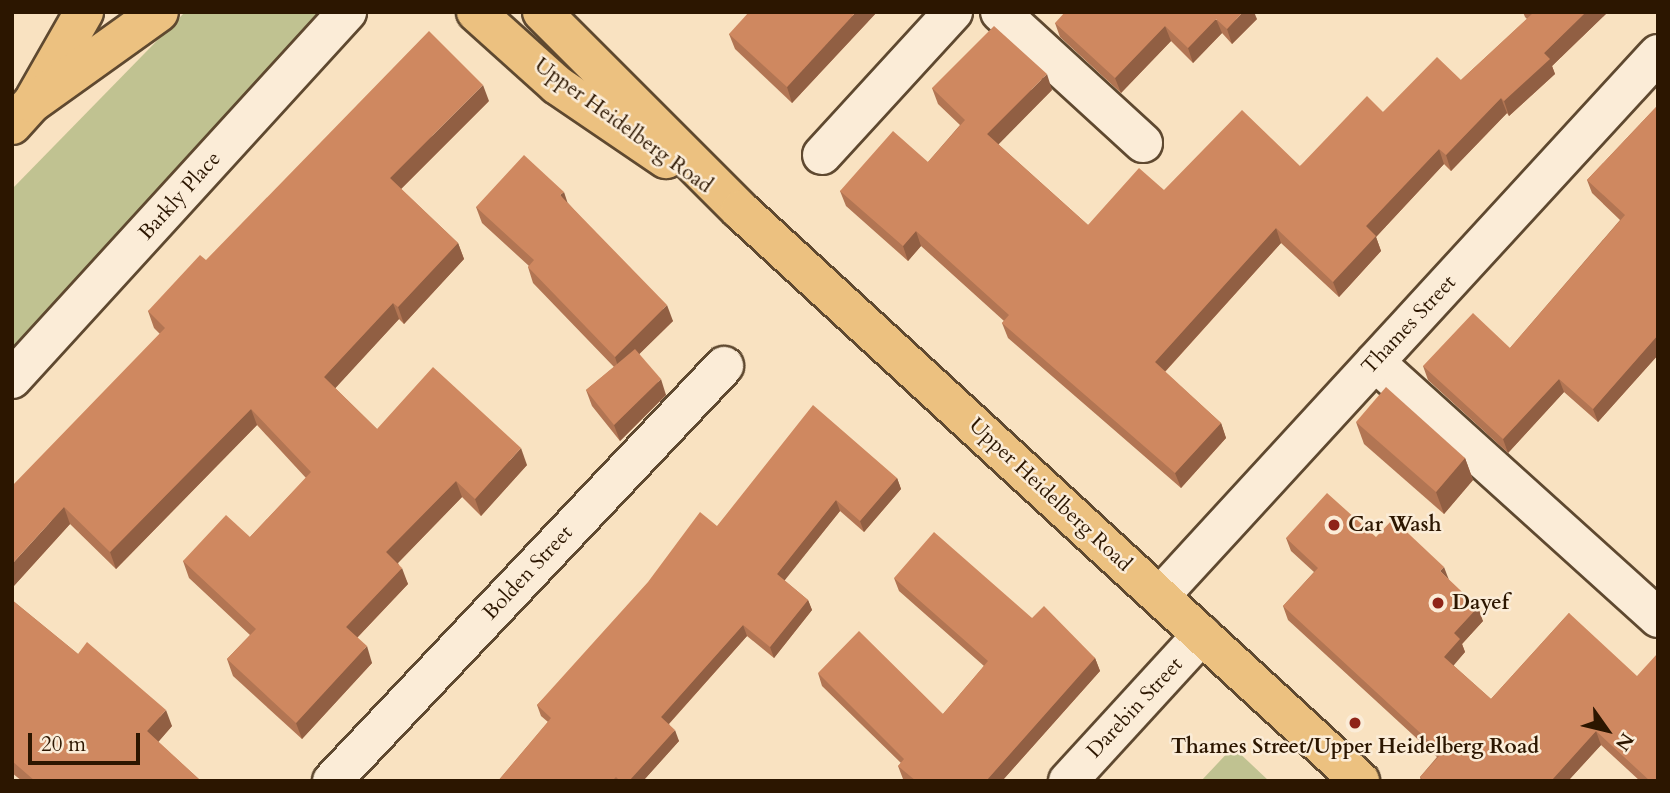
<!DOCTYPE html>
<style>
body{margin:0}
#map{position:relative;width:1670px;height:793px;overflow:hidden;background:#f9e2c1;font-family:Cardo,serif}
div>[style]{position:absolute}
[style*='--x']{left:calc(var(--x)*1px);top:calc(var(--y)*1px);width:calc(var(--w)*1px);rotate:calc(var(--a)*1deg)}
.green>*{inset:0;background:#c0c291}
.roads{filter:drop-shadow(2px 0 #5f4930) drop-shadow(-2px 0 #5f4930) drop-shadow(0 2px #5f4930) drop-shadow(0 -2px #5f4930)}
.minor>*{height:38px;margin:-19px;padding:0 19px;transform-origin:19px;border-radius:19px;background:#fbecd7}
.major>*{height:38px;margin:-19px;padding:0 19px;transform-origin:19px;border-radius:19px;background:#ecc180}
.wall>*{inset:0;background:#b27553}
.shaded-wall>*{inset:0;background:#915f43}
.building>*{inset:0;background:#cf8860}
.dots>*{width:19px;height:19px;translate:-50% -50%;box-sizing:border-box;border:4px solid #fbecd7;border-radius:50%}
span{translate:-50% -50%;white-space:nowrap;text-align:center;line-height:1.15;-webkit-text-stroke:5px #fbecd7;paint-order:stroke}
.street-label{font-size:21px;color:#2c1600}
.poi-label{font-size:21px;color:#2c1600;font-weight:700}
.left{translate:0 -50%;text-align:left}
.frame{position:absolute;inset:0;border:14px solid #2c1600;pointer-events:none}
.north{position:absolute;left:1572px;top:695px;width:70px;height:70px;-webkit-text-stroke:5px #fbecd7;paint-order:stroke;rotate:124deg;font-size:19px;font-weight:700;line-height:28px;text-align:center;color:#2c1600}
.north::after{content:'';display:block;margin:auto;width:24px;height:32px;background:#2c1600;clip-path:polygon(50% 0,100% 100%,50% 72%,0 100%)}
.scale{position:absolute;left:28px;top:733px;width:112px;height:32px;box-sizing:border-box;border:4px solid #2c1600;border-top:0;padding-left:9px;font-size:21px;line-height:24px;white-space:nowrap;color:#2c1600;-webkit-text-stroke:5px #fbecd7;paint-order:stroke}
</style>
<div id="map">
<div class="green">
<div style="clip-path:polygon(185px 12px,332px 12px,12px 363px,12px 189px)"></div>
<div style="clip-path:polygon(1233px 747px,1269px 781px,1201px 781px)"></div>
</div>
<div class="roads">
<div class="minor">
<div style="--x:1000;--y:12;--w:194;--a:42.5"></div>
<div style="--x:822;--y:155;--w:194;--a:-47.5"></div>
<div style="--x:1375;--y:362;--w:382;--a:42.1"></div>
<div style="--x:12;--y:379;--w:497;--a:-47.6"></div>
<div style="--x:1160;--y:596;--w:736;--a:-47.42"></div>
<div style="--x:332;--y:781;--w:571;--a:-46.63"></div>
<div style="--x:1068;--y:781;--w:198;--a:-47.5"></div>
</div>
<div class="major">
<div style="--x:476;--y:12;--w:109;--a:42"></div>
<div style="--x:557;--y:85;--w:132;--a:34.2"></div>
<div style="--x:542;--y:12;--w:280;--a:45"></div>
<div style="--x:740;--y:210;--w:843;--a:42.64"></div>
<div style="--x:35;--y:98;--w:99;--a:-60.3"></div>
<div style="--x:12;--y:125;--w:30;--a:-48"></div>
<div style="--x:32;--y:103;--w:156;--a:-35.6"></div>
</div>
</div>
<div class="wall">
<div style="clip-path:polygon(877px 12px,792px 103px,735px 49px,729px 34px)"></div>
<div style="clip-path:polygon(1523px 12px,1608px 12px,1552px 66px,1555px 74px,1509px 116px,1507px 113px,1451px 171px,1444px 164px,1376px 237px,1381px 251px,1339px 297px,1281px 243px,1165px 372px,1221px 423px,1226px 438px,1181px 488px,1008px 338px,1002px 323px,1004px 321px,921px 246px,908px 261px,846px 206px,840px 191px,928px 162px,960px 125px,938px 104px,932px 88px,1052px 90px,998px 144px,1088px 225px,1164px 190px,1300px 166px,1383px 112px,1461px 80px,1527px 19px,1525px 17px)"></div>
<div style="clip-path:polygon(1257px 19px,1232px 44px,1222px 33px,1193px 63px,1171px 41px,1121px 93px,1060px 37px,1055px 23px)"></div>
<div style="clip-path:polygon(489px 101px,401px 189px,458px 243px,464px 259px,404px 324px,399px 319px,335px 388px,377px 429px,527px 465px,481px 516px,462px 497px,398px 563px,408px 584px,357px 638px,372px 663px,302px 739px,233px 676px,227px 659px,250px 635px,189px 578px,183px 561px,250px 537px,306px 478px,257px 425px,116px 569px,70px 524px,12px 588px,160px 334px,154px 328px,148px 311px)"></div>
<div style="clip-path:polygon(1658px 105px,1658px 355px,1598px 422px,1564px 392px,1508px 453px,1428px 380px,1423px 366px,1510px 348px,1620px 220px,1592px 193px,1587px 180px)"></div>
<div style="clip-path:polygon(568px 203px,673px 321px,639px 354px,666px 395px,620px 441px,592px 406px,586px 390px,614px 367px,533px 283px,528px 267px,529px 266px,482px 223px,476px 207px)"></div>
<div style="clip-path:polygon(1356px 422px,1465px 458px,1473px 480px,1444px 514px,1364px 444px)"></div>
<div style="clip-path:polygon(897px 478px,901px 489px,864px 532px,840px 511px,784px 580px,808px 600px,812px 610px,774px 658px,747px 636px,669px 724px,679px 741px,643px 781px,498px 781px,548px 722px,541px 716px,537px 705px,717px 526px)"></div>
<div style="clip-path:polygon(1376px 537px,1449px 580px,1483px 621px,1462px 644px,1465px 652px,1453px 665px,1491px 699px,1569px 613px,1658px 781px,1640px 781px,1601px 745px,1568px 781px,1421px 781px,1420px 777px,1437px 757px,1288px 620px,1283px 606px,1314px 572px,1291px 551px,1286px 538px)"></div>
<div style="clip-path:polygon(894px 578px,1032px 618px,1095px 658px,1100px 671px,1002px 781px,905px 781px,903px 779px,898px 766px,901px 763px,822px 686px,818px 673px,943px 714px,984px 666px,899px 591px)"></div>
<div style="clip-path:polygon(12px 600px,78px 654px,172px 726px,158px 742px,201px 781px,22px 781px,12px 773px)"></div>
</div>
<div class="shaded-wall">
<div style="clip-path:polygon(856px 12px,877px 12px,792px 103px,787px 87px)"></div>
<div style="clip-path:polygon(1243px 12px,1254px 12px,1257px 19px,1232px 44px,1227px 29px)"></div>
<div style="clip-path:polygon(1586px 12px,1608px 12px,1552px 66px,1555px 74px,1509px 116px,1504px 101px,1544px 53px)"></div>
<div style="clip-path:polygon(1216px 19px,1222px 33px,1193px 63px,1188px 48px)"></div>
<div style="clip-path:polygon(1165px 26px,1171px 41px,1121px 93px,1115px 78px)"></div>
<div style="clip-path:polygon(1047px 74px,1052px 90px,993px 150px,987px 134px)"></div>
<div style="clip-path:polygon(483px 85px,489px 101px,396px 194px,390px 178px)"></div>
<div style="clip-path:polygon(1501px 98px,1507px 113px,1451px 171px,1446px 155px)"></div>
<div style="clip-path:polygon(1439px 149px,1444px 164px,1376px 237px,1381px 251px,1339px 297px,1333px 282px,1366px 226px)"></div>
<div style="clip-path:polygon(564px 192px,569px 207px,560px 195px)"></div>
<div style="clip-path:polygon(1276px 228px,1281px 243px,1160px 377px,1155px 362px)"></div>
<div style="clip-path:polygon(916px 231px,921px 246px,908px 261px,903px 246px)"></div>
<div style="clip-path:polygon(458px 243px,464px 259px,404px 324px,398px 307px)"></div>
<div style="clip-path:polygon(393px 303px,399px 319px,330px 394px,324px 377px)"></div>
<div style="clip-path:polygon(667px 305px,673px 321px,620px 373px,615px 357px)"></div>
<div style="clip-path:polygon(1658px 335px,1658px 355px,1598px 422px,1593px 409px)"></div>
<div style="clip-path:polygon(661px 379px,666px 395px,620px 441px,614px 425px)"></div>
<div style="clip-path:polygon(1559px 379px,1564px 392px,1508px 453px,1503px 439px)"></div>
<div style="clip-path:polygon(251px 409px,257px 425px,116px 569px,110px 552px)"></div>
<div style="clip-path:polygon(1221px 423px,1226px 438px,1181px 488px,1175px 473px)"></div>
<div style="clip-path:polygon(521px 448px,527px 465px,481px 516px,475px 499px)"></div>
<div style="clip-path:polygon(1465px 458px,1473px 480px,1444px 514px,1436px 492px)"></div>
<div style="clip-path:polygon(897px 478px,901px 489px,864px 532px,860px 521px)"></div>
<div style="clip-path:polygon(456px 481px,462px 497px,392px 569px,386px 552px)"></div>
<div style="clip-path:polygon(836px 500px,840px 511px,781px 585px,777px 574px)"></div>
<div style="clip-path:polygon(64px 507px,70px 524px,12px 588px,12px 564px)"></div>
<div style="clip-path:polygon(1444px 567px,1449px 580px,1440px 571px)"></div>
<div style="clip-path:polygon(402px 568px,408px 584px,352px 643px,346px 627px)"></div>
<div style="clip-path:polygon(808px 600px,812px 610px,774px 658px,770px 647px)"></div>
<div style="clip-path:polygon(1478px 607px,1483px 621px,1462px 644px,1465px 652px,1449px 671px,1444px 657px,1454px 633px)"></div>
<div style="clip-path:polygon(743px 625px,747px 636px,665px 728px,661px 717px)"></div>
<div style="clip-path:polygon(367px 646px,372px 663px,302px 739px,296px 723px)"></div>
<div style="clip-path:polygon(1095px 658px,1100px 671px,1002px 781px,986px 781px)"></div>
<div style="clip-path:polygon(166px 710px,172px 726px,153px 748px,147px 731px)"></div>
<div style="clip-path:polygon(675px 730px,679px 741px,643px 781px,629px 781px)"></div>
<div style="clip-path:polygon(1596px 731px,1601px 745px,1568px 781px,1551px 781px)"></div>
</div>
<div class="building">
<div style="clip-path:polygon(749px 12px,856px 12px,787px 87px,729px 34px)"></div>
<div style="clip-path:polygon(1065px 12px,1243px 12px,1227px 29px,1216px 19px,1188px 48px,1165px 26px,1115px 78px,1055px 23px)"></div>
<div style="clip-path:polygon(1532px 12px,1586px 12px,1544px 53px,1550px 59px,1504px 101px,1501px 98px,1446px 155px,1439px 149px,1366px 226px,1376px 236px,1333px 282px,1276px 228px,1155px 362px,1221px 423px,1175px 473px,1002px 323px,1009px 315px,916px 231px,903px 246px,840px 191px,893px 131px,928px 162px,965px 120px,932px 88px,994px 26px,1047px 74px,987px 134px,1088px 225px,1139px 168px,1164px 190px,1242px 110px,1300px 166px,1367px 96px,1383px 112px,1437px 57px,1461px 80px,1533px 13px)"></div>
<div style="clip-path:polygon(429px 31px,483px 85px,390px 178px,458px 243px,398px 307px,393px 303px,324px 377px,377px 429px,433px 367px,521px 448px,475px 499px,456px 481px,386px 552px,402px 568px,346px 627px,367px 646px,296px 723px,227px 659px,256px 629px,183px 561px,226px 515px,250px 537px,311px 472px,251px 409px,110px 552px,64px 507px,12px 564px,12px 486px,165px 328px,148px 311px,200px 255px,206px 260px)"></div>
<div style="clip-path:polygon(1658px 105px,1658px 335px,1593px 409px,1559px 379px,1503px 439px,1423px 366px,1473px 313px,1510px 348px,1625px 215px,1587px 180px)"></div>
<div style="clip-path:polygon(524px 155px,564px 192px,560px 195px,667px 305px,615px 357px,528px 267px,534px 260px,476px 207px)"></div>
<div style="clip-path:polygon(635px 349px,661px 379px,614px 425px,586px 390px)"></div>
<div style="clip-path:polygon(1386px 387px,1465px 458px,1436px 492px,1356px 422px)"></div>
<div style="clip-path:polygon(813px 405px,897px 478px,860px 521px,836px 500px,777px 574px,808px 600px,770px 647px,743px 625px,661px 717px,675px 730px,629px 781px,620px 781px,616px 777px,612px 781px,498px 781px,551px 718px,537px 705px,648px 582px,700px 512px,717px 526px)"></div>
<div style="clip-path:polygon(1327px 493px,1376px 537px,1393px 519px,1444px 567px,1440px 571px,1478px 607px,1454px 633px,1460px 639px,1444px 657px,1491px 699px,1569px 613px,1637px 676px,1657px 654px,1658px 781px,1650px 781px,1596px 731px,1551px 781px,1424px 781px,1420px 777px,1442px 753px,1283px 606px,1318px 568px,1286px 538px)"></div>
<div style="clip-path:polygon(934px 532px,1032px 618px,1044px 606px,1095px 658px,986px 781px,916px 781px,898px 766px,904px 759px,818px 673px,859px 631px,943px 714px,988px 661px,894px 578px)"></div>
<div style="clip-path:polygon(12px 600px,78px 654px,87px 642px,166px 710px,147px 731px,201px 781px,35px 781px,12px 761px)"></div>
</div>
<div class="dots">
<div style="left:1334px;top:525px;background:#8f2418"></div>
<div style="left:1438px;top:603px;background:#8f2418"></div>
<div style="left:1355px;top:723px;background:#8f2418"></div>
</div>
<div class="street-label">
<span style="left:623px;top:126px;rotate:36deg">Upper Heidelberg Road</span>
<span style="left:180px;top:196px;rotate:-48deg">Barkly Place</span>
<span style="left:1409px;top:325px;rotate:-47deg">Thames Street</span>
<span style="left:1050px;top:495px;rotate:43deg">Upper Heidelberg Road</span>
<span style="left:528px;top:573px;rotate:-47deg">Bolden Street</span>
<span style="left:1135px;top:708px;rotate:-47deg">Darebin Street</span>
</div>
<div class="poi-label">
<span class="left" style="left:1348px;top:525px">Car Wash</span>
<span class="left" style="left:1452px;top:603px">Dayef</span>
<span style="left:1355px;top:747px">Thames Street/Upper Heidelberg Road</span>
</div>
<div class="frame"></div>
<div class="north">N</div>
<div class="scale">20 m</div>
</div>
